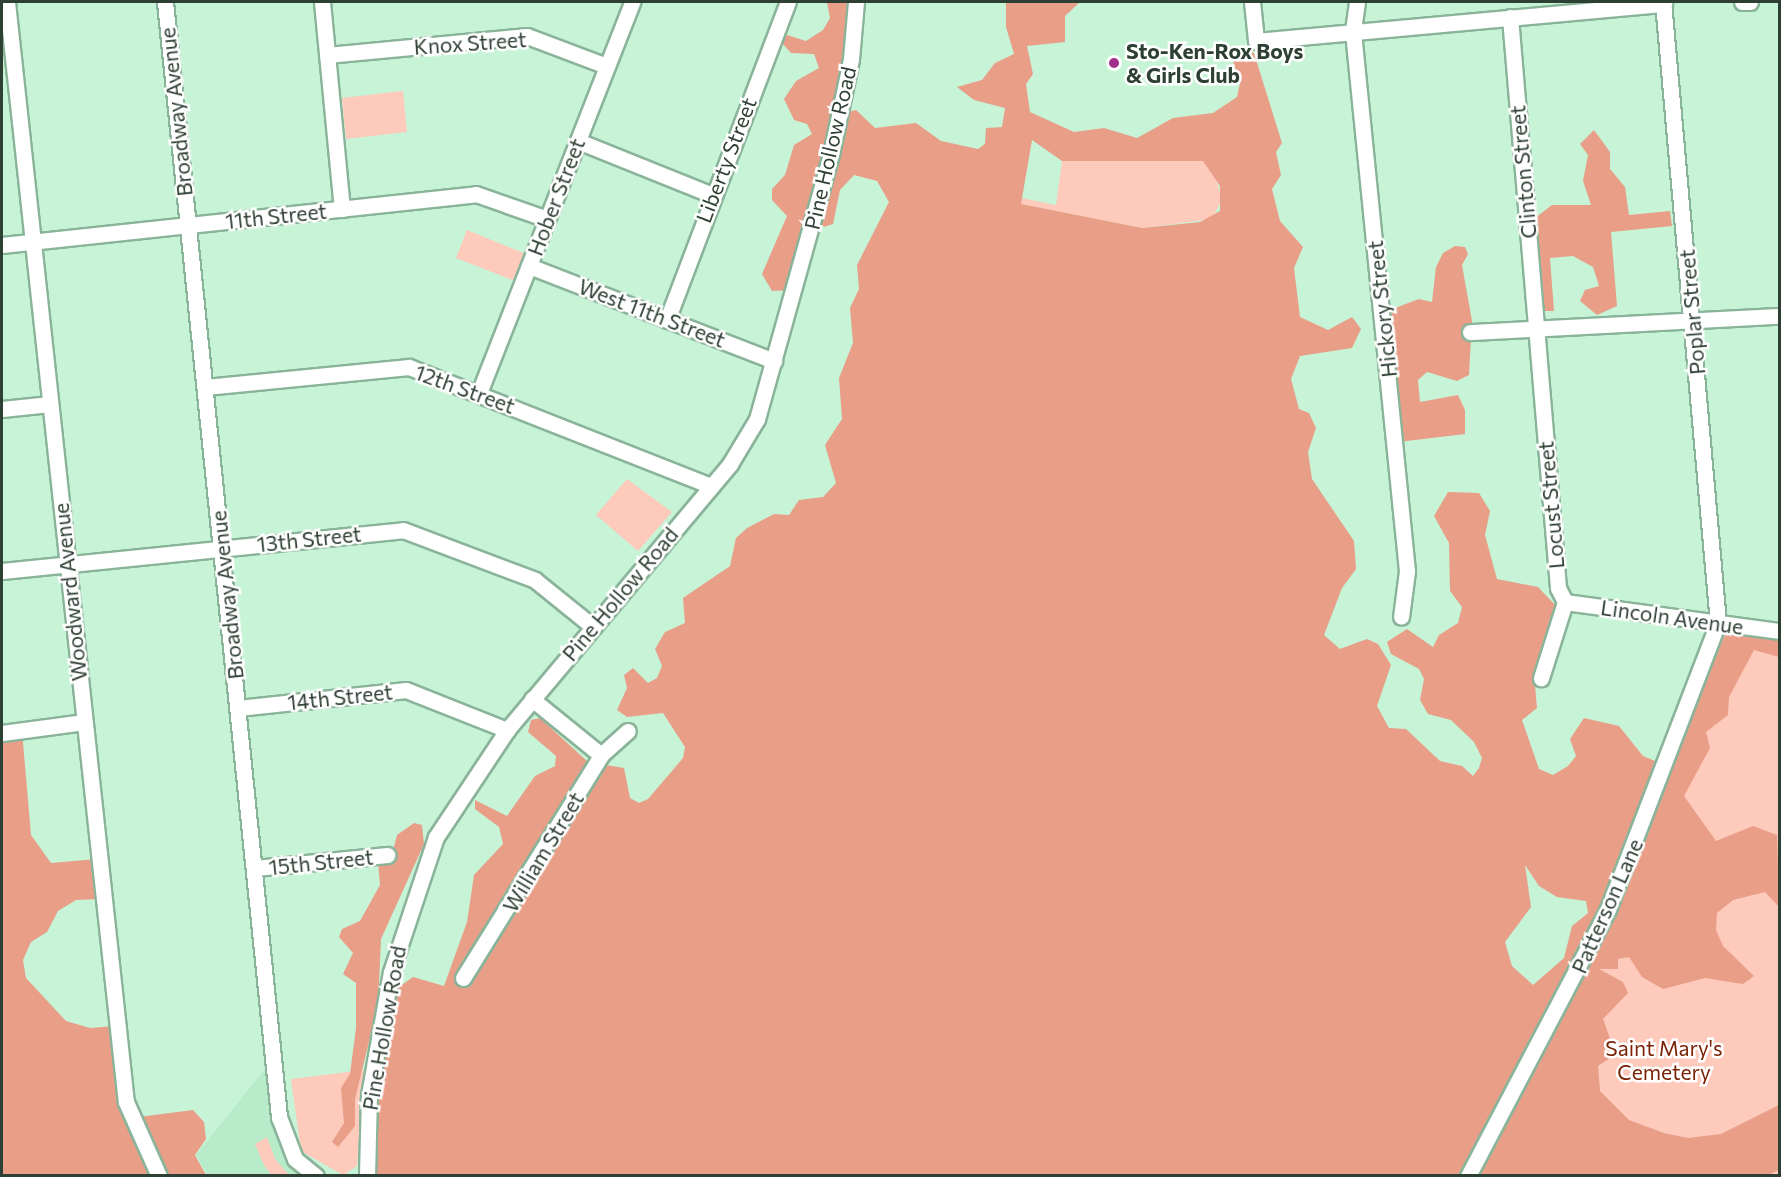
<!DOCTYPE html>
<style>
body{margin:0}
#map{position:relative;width:1781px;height:1177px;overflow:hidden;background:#c7f3d7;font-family:Commissioner,sans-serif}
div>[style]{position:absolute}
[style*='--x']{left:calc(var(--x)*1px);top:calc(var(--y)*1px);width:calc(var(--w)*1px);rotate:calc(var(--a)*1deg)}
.built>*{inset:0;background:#b8ebca}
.green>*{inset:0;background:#fecabb}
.forest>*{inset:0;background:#e99e88}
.roads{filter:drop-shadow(2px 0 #8ab499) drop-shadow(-2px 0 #8ab499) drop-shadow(0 2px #8ab499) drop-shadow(0 -2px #8ab499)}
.minor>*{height:15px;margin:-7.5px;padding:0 7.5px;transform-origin:7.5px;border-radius:7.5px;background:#fff}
.dots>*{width:16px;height:16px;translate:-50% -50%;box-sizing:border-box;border:3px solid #fff;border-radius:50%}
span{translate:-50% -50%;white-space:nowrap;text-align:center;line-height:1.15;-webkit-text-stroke:5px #fff;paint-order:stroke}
.street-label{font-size:21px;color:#2e3f34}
.poi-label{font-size:21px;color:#2e3f34;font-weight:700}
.left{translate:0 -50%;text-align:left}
.park-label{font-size:21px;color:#7a2305}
.frame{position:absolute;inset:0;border:3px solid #2e3f34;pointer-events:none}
</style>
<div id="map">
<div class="built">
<div style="clip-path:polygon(273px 1059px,282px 1133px,316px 1175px,208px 1175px,196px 1155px)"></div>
</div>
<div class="green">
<div style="clip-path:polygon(403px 91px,407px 132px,346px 139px,342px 98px)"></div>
<div style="clip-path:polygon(1183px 158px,1203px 161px,1214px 172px,1222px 199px,1212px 219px,1142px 228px,1020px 204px,1021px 198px,1056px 205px,1062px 161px)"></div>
<div style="clip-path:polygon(467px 230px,526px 254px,515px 281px,456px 258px)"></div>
<div style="clip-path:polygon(627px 479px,672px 512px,638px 551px,596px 515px)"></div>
<div style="clip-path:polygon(1719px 625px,1779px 635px,1779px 1175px,1473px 1176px)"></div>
<div style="clip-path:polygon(364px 1070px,357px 1166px,343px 1175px,301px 1151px,291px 1079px)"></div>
<div style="clip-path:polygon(267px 1137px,275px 1159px,289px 1175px,271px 1175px,263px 1163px,255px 1144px)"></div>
</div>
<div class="forest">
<div style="clip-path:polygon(827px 2px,855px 2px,850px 58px,793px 290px,772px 291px,762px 274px,787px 216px,772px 200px,772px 189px,785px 175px,794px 145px,812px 134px,807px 124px,794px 120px,784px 99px,796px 81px,819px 68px,814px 54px,791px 53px,782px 43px,787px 35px,806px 41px,823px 30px,830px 18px)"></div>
<div style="clip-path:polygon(evenodd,1006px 2px,1080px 2px,1065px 16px,1065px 42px,1027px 46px,1033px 74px,1026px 84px,1030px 112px,1074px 132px,1104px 128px,1137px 138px,1173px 118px,1213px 113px,1237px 97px,1240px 83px,1232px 58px,1240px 50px,1254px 53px,1282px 143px,1276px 152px,1281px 175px,1272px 189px,1280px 221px,1303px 247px,1294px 268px,1300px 317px,1328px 330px,1352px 317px,1361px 329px,1352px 348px,1300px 356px,1291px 379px,1299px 409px,1309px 413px,1316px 428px,1308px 452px,1312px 479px,1354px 541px,1356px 569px,1342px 588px,1324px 635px,1340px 649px,1367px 639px,1378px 644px,1391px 665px,1377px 706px,1389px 728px,1406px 729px,1440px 761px,1462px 766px,1473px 776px,1479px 768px,1482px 758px,1474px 742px,1451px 720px,1428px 714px,1420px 700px,1424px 679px,1419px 669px,1391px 654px,1387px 642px,1407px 629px,1433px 647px,1439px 635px,1458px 623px,1462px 607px,1450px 591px,1449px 543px,1434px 516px,1448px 492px,1479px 493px,1490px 511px,1485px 535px,1497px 579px,1538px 587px,1558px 608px,1534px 674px,1537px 708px,1522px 720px,1539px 769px,1553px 775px,1568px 766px,1576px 756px,1570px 739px,1584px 718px,1619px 726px,1643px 756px,1655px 761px,1665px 756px,1669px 723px,1702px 692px,1726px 632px,1745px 624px,1779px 629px,1779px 657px,1754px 650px,1729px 697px,1728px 715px,1706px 732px,1710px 748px,1684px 796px,1716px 841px,1753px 826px,1777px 835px,1779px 907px,1765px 892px,1733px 900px,1717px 913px,1716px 930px,1723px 946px,1754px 976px,1743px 984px,1705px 978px,1663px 989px,1642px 977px,1629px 957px,1618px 959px,1618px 969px,1599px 969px,1623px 982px,1628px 993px,1603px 1019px,1612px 1044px,1610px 1058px,1598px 1066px,1600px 1091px,1629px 1120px,1664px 1133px,1688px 1138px,1721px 1134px,1779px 1105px,1779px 1170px,1766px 1176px,369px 1176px,368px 1129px,399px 987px,413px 977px,444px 986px,467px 922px,474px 875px,503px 844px,499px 827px,475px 809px,475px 800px,507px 816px,535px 776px,555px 766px,556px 756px,528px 732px,531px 720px,540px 718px,588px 762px,624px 768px,630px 798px,639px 803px,648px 799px,683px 758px,685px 747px,663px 713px,627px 717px,617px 710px,627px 688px,624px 675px,633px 668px,648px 683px,657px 678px,662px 666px,655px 649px,665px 632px,685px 623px,683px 598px,730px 566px,736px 538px,747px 528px,774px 514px,789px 515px,799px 500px,823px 497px,836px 483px,825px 445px,842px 419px,839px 378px,853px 343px,850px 308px,859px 289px,857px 265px,889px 202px,877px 181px,854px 175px,840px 190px,833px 224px,824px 227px,816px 219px,844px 113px,856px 110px,875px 128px,916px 123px,941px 141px,978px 149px,985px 144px,986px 128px,1002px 127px,1005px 108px,974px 100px,957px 87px,982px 80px,995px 63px,1014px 54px,1006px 27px,1006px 2px,1032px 140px,1062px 161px,1203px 161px,1220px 186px,1220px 211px,1200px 222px,1142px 228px,1021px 204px,1032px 140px,1006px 2px,1525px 865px,1539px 886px,1557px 897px,1586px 901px,1588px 913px,1572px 926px,1564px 958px,1533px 985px,1512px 966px,1505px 942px,1531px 907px,1525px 865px)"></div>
<div style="clip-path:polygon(1594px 130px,1610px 152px,1610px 169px,1625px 187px,1629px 215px,1670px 211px,1672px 226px,1611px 232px,1617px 306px,1597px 315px,1580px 301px,1585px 290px,1599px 286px,1593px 267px,1573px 256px,1550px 258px,1554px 311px,1545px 311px,1540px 309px,1530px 222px,1552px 205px,1591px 205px,1583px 181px,1588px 155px,1580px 144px)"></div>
<div style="clip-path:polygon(1455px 246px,1465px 247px,1468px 254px,1462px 265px,1472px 321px,1469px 375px,1457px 381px,1427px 372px,1418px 380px,1420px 402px,1458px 395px,1465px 410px,1465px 434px,1398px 442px,1387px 311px,1419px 299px,1432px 302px,1436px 267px,1443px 253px)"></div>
<div style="clip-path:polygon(22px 731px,31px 835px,51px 863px,97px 859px,101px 899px,76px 900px,58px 911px,47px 932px,31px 942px,23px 960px,26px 978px,66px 1021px,90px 1028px,115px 1026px,122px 1091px,139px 1117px,193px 1110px,204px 1122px,206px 1139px,195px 1155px,206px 1175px,2px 1175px,2px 734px)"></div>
<div style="clip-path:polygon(414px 823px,422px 825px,424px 844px,381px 939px,378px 1005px,355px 1099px,355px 1126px,338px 1147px,332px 1142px,344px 1123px,341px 1088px,350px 1074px,356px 1028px,356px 983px,343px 974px,353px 953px,339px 937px,342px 929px,360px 921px,380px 885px,378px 862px,392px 854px,397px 835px)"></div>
</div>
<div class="roads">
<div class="minor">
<div style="--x:7;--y:2;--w:1106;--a:83.83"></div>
<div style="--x:126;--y:1102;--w:81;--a:66"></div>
<div style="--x:165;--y:2;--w:1121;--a:84.16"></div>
<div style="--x:279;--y:1117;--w:45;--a:69.1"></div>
<div style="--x:295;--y:1159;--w:27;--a:39"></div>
<div style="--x:322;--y:2;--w:208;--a:84.5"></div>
<div style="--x:1252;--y:2;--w:39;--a:84"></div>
<div style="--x:1256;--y:41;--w:410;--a:-5.2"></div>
<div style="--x:1357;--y:2;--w:30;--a:98"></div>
<div style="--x:1353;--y:32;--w:542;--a:84.28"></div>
<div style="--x:1407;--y:571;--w:46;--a:97.4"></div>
<div style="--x:1742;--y:2;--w:8;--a:0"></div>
<div style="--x:1510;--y:17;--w:573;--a:85.19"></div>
<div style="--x:1558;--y:588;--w:16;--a:63"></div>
<div style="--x:1565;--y:602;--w:80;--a:107.5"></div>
<div style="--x:327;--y:55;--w:201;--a:-5.4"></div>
<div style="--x:527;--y:36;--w:85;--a:20.6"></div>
<div style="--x:578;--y:141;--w:144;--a:21.9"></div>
<div style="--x:2;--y:245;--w:477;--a:-6.1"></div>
<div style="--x:476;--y:194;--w:75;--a:19.4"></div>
<div style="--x:529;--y:266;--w:263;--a:21.2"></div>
<div style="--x:667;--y:320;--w:340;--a:-69.2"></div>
<div style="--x:1470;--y:332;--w:310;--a:-3"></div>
<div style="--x:205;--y:387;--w:205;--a:-5.6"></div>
<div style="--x:409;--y:367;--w:325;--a:21.5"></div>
<div style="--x:479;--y:393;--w:420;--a:-68.6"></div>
<div style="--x:2;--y:409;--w:48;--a:-5.9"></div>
<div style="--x:2;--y:571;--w:403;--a:-5.8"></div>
<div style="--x:403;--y:530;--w:141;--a:20.7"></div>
<div style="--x:535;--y:580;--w:73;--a:38.9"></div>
<div style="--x:1565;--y:602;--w:217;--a:7.7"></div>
<div style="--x:532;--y:699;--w:89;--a:39.1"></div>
<div style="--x:238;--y:708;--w:169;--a:-6.1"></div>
<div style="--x:406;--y:690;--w:109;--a:21.6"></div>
<div style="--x:2;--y:733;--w:83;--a:-7.6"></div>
<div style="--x:255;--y:868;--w:133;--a:-5.6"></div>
<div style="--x:463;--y:978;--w:262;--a:-58.2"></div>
<div style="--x:601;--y:755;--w:36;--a:-42"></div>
<div style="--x:367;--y:1176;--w:81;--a:-88.6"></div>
<div style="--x:369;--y:1095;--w:125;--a:-79.9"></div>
<div style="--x:391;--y:972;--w:142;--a:-71.6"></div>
<div style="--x:436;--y:837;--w:128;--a:-56.4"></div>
<div style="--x:507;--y:730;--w:347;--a:-50"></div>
<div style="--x:730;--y:464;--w:52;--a:-59"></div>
<div style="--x:757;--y:419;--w:275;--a:-74.4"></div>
<div style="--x:831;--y:154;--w:97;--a:-78.1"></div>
<div style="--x:851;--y:59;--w:57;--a:-85"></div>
<div style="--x:1468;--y:1176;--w:301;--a:-62.3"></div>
<div style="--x:1608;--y:909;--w:306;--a:-69"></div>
<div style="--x:1718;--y:623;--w:623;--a:-95.06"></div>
</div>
</div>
<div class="dots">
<div style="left:1114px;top:63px;background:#a02e8a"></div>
</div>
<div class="street-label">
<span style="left:470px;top:43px;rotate:-4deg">Knox Street</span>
<span style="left:176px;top:112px;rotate:-96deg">Broadway Avenue</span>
<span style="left:830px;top:148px;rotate:-77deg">Pine Hollow Road</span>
<span style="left:726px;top:160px;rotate:-69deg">Liberty Street</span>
<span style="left:1523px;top:172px;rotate:-95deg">Clinton Street</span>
<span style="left:556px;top:197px;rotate:-69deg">Hober Street</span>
<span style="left:276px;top:216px;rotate:-6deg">11th Street</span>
<span style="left:1382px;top:309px;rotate:-96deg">Hickory Street</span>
<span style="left:1692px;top:312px;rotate:-95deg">Poplar Street</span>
<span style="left:652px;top:313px;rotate:21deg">West 11th Street</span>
<span style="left:465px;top:389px;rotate:20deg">12th Street</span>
<span style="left:1551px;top:505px;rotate:-95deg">Locust Street</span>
<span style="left:309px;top:539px;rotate:-6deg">13th Street</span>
<span style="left:70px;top:592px;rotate:-96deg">Woodward Avenue</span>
<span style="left:620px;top:594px;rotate:-50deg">Pine Hollow Road</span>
<span style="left:227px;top:595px;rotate:-96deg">Broadway Avenue</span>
<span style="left:1672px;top:617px;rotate:8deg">Lincoln Avenue</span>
<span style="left:340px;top:697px;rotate:-6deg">14th Street</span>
<span style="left:543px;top:852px;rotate:-59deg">William Street</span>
<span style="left:321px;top:862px;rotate:-6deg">15th Street</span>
<span style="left:1607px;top:906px;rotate:-66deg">Patterson Lane</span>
<span style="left:384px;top:1028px;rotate:-80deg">Pine Hollow Road</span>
</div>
<div class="poi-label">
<span class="left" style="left:1126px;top:63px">Sto-Ken-Rox Boys<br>&amp; Girls Club</span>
</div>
<div class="park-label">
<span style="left:1664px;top:1060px">Saint Mary's<br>Cemetery</span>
</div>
<div class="frame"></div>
</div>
